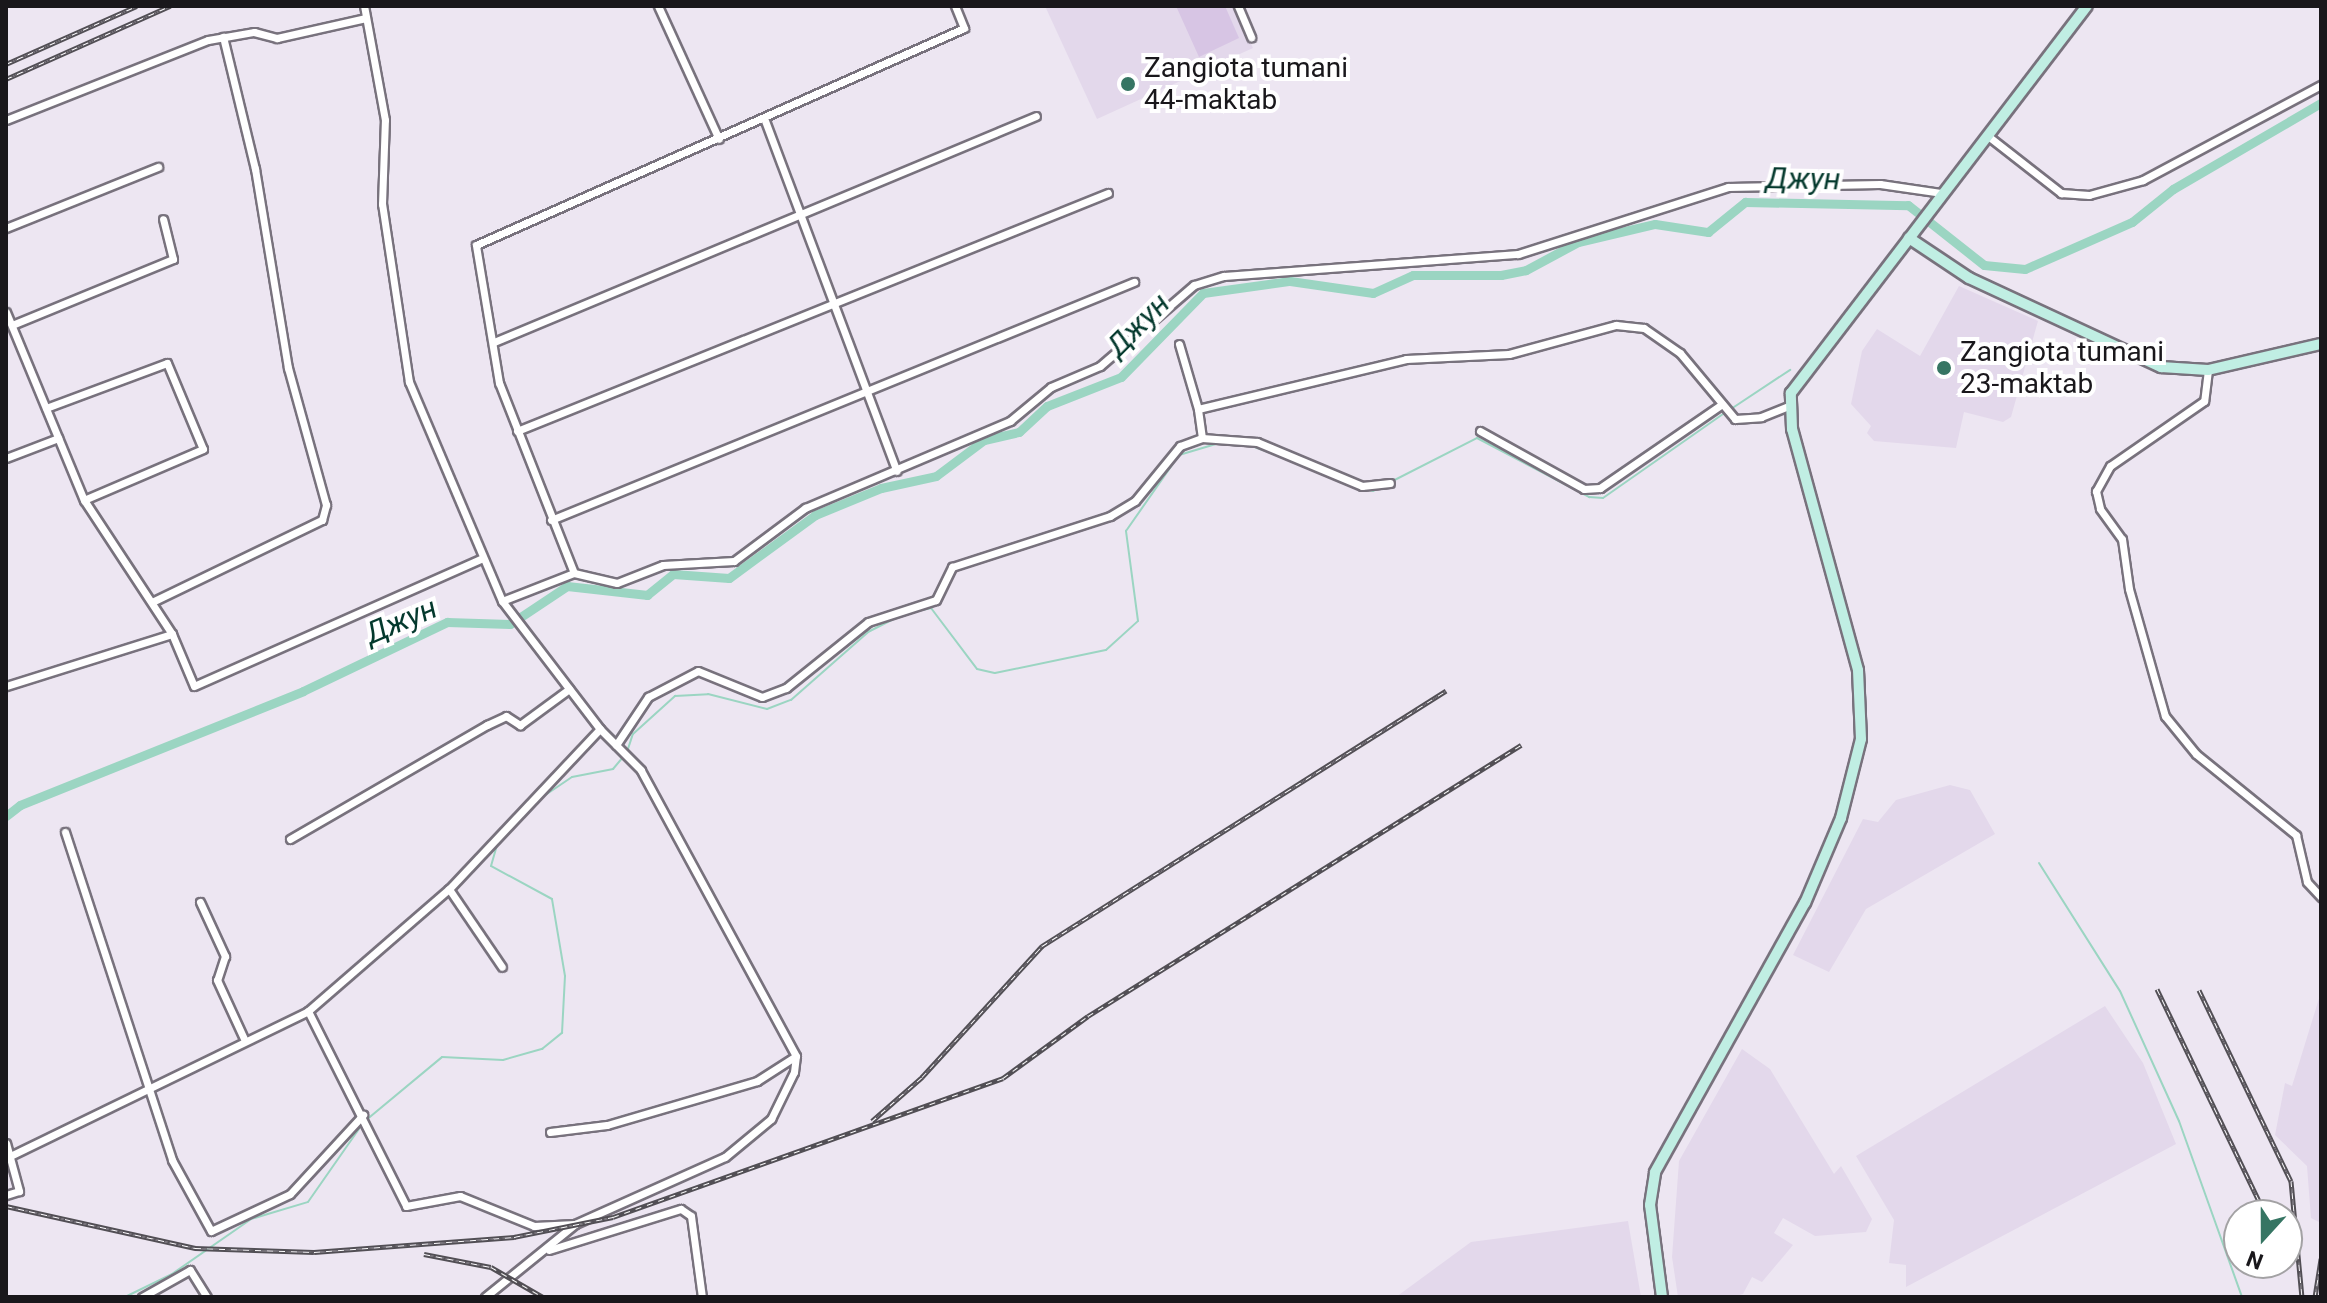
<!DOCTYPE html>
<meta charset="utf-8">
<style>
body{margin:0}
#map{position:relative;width:2327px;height:1303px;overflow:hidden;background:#ede6f2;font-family:Roboto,sans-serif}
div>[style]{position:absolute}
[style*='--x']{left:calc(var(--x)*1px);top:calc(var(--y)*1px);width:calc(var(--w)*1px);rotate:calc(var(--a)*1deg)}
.built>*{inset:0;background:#e3d8eb}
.green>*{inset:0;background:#d7c5e4}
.stream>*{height:2px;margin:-1px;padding:0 1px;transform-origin:1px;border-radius:1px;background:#9bd5c2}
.canal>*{height:9px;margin:-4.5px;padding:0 4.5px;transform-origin:4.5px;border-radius:4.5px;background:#9bd5c2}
.roads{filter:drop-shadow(2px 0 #78727d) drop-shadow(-2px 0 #78727d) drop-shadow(0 2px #78727d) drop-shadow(0 -2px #78727d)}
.minor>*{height:7px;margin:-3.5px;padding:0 3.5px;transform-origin:3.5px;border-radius:3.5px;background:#fff}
.secondary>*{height:10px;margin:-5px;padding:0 5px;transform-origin:5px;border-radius:5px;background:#c0eee3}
.rail>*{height:5px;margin-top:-2.5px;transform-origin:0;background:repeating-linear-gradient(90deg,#fff 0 6px,#524f55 0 12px);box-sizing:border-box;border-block:2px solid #524f55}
.dots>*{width:22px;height:22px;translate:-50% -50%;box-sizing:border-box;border:4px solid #fff;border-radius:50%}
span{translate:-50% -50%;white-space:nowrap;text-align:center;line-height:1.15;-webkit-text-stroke:8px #fff;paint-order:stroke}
.poi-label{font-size:28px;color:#19171b}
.left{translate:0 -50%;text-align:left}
.water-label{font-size:30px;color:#04392d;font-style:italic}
.frame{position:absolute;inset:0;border:8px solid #19171b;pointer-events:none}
.north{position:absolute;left:2223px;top:1199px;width:80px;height:80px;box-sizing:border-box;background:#fff;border:2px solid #a3a2a4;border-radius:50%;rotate:201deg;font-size:22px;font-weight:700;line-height:32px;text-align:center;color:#19171b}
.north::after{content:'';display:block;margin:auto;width:28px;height:36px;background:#367563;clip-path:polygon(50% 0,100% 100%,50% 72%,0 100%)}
</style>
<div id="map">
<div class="built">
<div style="clip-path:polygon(1045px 6px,1233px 6px,1253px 48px,1097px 119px)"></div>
<div style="clip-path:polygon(1959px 286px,2038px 321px,2011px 417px,2003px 422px,1964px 412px,1956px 448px,1874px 441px,1867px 433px,1871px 426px,1851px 404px,1862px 351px,1877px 329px,1920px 356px)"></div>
<div style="clip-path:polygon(1950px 785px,1970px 790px,1995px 834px,1866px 909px,1829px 972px,1793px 955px,1863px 819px,1878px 822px,1896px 800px)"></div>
<div style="clip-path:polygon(2321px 992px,2321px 1223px,2311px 1218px,2307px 1166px,2275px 1135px,2285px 1083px,2292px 1086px)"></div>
<div style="clip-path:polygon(2105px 1006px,2143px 1063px,2176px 1144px,1906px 1287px,1906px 1265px,1889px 1263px,1894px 1220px,1856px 1156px)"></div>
<div style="clip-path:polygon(1742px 1049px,1770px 1069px,1834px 1174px,1841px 1166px,1872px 1219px,1866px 1232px,1815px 1236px,1783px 1218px,1774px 1233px,1793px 1245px,1762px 1282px,1752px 1277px,1743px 1294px,1732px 1297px,1678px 1297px,1672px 1257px,1679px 1161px)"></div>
<div style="clip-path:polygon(1628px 1221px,1641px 1297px,1396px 1297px,1471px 1242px)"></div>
</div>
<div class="green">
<div style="clip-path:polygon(1176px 6px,1225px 6px,1239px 38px,1199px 57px)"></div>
</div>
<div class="stream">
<div style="--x:1731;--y:409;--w:71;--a:-33.5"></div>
<div style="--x:1249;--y:445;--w:132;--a:20.4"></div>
<div style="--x:1373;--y:491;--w:117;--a:-27"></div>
<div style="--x:1477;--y:438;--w:127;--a:27.8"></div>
<div style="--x:1589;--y:497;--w:14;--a:4"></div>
<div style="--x:1603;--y:498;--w:150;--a:-35"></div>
<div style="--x:908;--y:613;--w:24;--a:-12"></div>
<div style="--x:931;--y:608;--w:76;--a:53"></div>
<div style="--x:977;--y:669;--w:18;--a:13"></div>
<div style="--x:995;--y:673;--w:113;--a:-11.7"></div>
<div style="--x:1106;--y:650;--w:43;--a:-42.2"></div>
<div style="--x:1138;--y:621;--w:91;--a:-97.6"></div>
<div style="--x:1126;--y:531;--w:93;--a:-55.1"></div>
<div style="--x:1179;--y:455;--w:42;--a:-16.7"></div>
<div style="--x:627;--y:752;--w:19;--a:-72"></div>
<div style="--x:633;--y:734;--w:57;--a:-42.1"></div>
<div style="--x:675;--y:696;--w:33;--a:-3"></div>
<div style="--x:708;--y:694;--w:61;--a:14.3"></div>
<div style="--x:767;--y:709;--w:26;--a:-21"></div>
<div style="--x:791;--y:700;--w:103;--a:-41.4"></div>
<div style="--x:868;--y:632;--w:38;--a:-27"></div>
<div style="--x:538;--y:800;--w:41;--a:-34.1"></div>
<div style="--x:572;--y:777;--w:42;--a:-11"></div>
<div style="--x:613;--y:769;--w:16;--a:-50"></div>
<div style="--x:2039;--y:863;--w:151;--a:57.7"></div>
<div style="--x:2120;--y:991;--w:143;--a:65.6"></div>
<div style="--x:2179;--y:1121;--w:187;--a:70.3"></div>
<div style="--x:365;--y:1121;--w:100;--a:-39.7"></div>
<div style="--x:442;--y:1057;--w:61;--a:2.8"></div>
<div style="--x:503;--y:1060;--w:41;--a:-15.8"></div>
<div style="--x:542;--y:1049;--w:26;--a:-39"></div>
<div style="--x:562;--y:1033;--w:57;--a:-87"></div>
<div style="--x:565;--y:976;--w:78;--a:-99.6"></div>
<div style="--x:552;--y:899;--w:69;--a:-151.6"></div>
<div style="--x:491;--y:866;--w:26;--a:-74"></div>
<div style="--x:125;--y:1297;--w:52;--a:-26.1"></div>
<div style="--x:172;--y:1274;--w:96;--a:-34.8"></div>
<div style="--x:251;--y:1219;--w:59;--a:-16.6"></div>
<div style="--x:308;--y:1202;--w:93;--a:-55.1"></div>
</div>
<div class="canal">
<div style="--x:6;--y:816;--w:18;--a:-38"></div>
<div style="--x:20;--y:805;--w:305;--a:-21.9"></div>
<div style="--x:303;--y:691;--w:160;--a:-25.6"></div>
<div style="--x:447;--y:622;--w:63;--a:1.8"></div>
<div style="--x:510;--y:624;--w:69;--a:-33.7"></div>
<div style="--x:567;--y:586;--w:81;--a:6.4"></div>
<div style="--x:647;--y:595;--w:33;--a:-39"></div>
<div style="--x:673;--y:574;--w:56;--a:4.1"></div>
<div style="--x:729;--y:578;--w:107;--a:-36.2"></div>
<div style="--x:815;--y:515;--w:71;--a:-22.2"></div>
<div style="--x:881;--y:488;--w:56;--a:-12.3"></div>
<div style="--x:936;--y:476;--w:60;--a:-36.9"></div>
<div style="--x:984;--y:440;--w:36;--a:-13"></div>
<div style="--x:1019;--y:432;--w:38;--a:-43"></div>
<div style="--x:1047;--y:406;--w:79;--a:-21.4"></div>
<div style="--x:1121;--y:377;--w:117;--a:-45.7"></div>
<div style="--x:1203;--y:293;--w:88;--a:-7.9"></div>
<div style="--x:1290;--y:281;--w:84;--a:8.2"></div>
<div style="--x:1373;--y:293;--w:44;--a:-24.2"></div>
<div style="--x:1413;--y:275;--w:88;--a:0"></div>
<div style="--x:1501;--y:275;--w:25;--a:-11"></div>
<div style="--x:1526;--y:270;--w:59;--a:-28.3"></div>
<div style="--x:1578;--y:242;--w:79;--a:-13.2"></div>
<div style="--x:1655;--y:224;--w:54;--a:8.6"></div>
<div style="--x:1708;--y:232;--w:48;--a:-39"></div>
<div style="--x:1745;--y:202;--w:163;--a:1.1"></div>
<div style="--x:1908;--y:205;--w:97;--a:38.3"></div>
<div style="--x:1984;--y:265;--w:41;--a:5.6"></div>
<div style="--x:2025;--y:269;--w:117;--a:-23.7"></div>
<div style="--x:2132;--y:222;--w:53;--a:-38.8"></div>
<div style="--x:2173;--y:189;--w:171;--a:-30.2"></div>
</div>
<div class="roads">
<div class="minor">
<div style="--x:658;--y:6;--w:146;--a:65.4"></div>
<div style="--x:1238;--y:6;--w:34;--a:67"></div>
<div style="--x:764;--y:118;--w:377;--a:69.4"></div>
<div style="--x:6;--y:120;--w:217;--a:-21.6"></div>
<div style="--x:208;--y:40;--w:47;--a:-9.9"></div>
<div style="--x:254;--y:32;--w:24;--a:15"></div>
<div style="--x:277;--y:38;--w:91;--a:-12.7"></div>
<div style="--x:1988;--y:136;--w:93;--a:38"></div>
<div style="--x:2061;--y:193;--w:28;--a:4"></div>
<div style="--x:2089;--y:195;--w:56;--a:-15.5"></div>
<div style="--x:2143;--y:180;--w:202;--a:-28.1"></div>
<div style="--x:6;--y:228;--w:164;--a:-21.9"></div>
<div style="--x:6;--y:312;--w:204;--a:67.5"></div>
<div style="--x:84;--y:500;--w:160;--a:56.7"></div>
<div style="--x:172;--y:634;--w:56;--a:67.1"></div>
<div style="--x:194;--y:686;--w:314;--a:-23.9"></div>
<div style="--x:12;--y:325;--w:174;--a:-22.3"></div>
<div style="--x:173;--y:259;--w:41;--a:-104"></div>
<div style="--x:494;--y:342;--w:587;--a:-22.63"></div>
<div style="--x:1179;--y:344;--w:68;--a:73.7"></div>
<div style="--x:2208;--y:370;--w:31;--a:97"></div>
<div style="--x:2204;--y:401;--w:114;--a:145.3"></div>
<div style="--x:2110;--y:466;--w:29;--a:119"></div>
<div style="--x:2096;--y:491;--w:18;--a:77"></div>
<div style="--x:2100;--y:509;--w:37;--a:54"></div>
<div style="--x:2122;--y:539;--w:50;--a:82"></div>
<div style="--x:2129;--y:589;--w:132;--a:74.2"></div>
<div style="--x:2165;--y:716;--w:49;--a:50.8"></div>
<div style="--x:2196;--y:754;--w:129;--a:39"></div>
<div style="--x:2296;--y:835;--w:48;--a:76.8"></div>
<div style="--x:2307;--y:882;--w:21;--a:47"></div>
<div style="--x:46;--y:408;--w:129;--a:-20.4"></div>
<div style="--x:167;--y:363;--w:93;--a:67.3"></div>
<div style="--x:203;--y:449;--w:129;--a:156.8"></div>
<div style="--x:517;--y:431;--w:637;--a:-21.94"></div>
<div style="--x:1480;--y:431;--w:119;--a:29.1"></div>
<div style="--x:1584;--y:489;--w:16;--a:-4"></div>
<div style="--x:1600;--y:488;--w:148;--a:-34.5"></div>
<div style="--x:1202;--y:438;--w:29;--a:-98"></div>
<div style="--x:1198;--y:409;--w:214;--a:-13.5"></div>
<div style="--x:1406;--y:359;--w:103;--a:-2.8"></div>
<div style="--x:1509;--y:354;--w:111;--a:-15.2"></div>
<div style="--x:1616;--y:325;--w:28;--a:6"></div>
<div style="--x:1644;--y:328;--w:44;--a:34.8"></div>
<div style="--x:1680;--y:353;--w:86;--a:50.2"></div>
<div style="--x:1735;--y:419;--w:26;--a:-4"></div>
<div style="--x:1761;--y:417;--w:31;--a:-22"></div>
<div style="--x:6;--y:458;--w:56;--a:-21"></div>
<div style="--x:551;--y:520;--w:630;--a:-22.21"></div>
<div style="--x:574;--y:573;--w:204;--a:-111.5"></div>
<div style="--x:499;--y:383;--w:140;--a:-99.5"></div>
<div style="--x:476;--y:245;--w:534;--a:-23.97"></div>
<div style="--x:964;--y:28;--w:24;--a:-112"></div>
<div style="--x:502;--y:601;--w:77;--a:-21.3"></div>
<div style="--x:574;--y:573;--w:44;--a:13.1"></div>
<div style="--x:617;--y:583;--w:49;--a:-21.4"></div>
<div style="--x:663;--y:565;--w:71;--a:-3.2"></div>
<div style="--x:734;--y:561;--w:89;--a:-36.7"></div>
<div style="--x:805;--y:508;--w:223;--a:-23"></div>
<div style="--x:1010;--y:421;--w:53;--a:-39.7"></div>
<div style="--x:1051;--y:387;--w:53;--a:-23.2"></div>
<div style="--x:1100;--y:366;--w:124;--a:-40.8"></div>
<div style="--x:1194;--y:285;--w:31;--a:-17"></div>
<div style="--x:1224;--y:276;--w:295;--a:-4.3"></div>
<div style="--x:1518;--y:254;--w:220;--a:-17.7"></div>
<div style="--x:1728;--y:187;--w:152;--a:-1.1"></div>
<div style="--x:1880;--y:184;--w:63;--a:8.3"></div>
<div style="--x:152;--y:602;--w:189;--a:-25.8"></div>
<div style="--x:322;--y:520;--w:16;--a:-75"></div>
<div style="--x:326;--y:505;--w:142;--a:-105.5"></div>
<div style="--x:288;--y:368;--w:202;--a:-99.4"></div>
<div style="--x:255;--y:169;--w:136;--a:-103.6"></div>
<div style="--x:6;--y:686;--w:174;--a:-17.4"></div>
<div style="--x:616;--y:745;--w:58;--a:-56.3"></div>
<div style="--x:648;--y:697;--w:56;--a:-27.5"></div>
<div style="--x:698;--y:671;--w:69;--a:22.1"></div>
<div style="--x:762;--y:697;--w:26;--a:-21"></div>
<div style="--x:786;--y:688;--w:105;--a:-38.8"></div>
<div style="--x:868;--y:622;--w:71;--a:-17.9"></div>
<div style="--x:936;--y:600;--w:37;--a:-64"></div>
<div style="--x:952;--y:567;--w:166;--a:-17.9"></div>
<div style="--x:1110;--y:516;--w:29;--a:-31"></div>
<div style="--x:1135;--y:501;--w:71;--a:-50.7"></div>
<div style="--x:1180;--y:446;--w:23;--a:-20"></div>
<div style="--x:1202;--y:438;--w:55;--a:4.2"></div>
<div style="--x:1257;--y:442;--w:114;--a:22.7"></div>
<div style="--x:1362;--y:486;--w:28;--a:-6"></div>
<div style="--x:65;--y:832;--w:345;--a:71.9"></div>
<div style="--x:172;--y:1160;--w:81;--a:61.2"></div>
<div style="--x:211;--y:1231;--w:87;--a:-25.1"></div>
<div style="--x:290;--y:1194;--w:108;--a:-47.3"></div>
<div style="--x:290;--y:839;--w:228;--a:-30.1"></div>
<div style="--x:487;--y:725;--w:21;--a:-25"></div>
<div style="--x:506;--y:716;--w:17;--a:33"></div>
<div style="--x:520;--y:725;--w:61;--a:-36.3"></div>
<div style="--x:449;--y:889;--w:94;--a:55.8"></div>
<div style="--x:200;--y:902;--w:60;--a:65.2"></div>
<div style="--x:225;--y:956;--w:25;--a:108"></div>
<div style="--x:217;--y:980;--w:67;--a:65.3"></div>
<div style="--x:308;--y:1011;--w:218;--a:63.3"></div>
<div style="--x:406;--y:1206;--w:55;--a:-10.5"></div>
<div style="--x:460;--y:1196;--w:80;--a:22.1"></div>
<div style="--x:534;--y:1226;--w:41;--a:-2.8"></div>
<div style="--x:575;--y:1224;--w:164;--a:-24.1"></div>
<div style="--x:725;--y:1157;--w:60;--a:-39.6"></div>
<div style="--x:771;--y:1119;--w:52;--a:-63.9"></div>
<div style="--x:794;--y:1072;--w:16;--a:-83"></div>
<div style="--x:796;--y:1056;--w:325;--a:-118.5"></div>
<div style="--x:641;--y:770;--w:58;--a:-135"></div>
<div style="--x:600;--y:729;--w:161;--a:-127.4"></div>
<div style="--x:502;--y:601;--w:238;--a:-113"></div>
<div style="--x:409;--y:382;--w:180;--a:-98.6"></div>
<div style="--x:382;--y:204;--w:84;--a:-88"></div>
<div style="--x:385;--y:120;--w:116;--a:-100.4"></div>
<div style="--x:550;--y:1132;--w:57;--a:-7"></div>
<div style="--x:607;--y:1125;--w:156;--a:-16.3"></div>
<div style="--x:757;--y:1081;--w:46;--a:-32.7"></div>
<div style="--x:6;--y:1143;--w:50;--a:74.8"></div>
<div style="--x:19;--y:1191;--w:14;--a:163"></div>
<div style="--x:10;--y:1156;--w:331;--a:-25.9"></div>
<div style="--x:308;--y:1011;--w:186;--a:-40.9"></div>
<div style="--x:449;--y:889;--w:220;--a:-46.7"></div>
<div style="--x:549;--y:1250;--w:138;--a:-17.3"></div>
<div style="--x:681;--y:1209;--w:12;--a:35"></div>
<div style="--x:691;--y:1216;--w:82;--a:82.3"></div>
<div style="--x:142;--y:1297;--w:55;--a:-29.4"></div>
<div style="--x:190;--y:1270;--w:32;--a:58"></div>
<div style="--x:485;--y:1297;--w:116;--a:-39"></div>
</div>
<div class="secondary">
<div style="--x:1909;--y:238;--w:72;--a:33.7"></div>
<div style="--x:1969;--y:278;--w:212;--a:24.9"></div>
<div style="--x:2161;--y:367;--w:47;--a:3.7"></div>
<div style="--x:2208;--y:370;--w:116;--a:-13"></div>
<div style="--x:1662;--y:1297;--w:93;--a:-97.4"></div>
<div style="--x:1650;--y:1205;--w:33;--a:-81"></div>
<div style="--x:1655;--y:1172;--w:308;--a:-60.9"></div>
<div style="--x:1805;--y:903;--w:92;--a:-67"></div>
<div style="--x:1841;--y:818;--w:81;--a:-75.8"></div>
<div style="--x:1861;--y:739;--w:69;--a:-92.5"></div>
<div style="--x:1858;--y:670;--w:250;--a:-105.3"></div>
<div style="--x:1792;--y:429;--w:36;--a:-92"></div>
<div style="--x:1791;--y:393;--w:487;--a:-52.6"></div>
</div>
</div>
<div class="rail">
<div style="--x:6;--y:64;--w:143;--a:-23.9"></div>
<div style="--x:6;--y:79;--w:180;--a:-24"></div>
<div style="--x:2157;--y:989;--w:251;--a:64.3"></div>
<div style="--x:2199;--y:990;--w:212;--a:64.3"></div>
<div style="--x:2291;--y:1181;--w:117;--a:84.6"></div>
<div style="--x:872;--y:1121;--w:67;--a:-41.3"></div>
<div style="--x:922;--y:1077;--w:178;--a:-47.5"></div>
<div style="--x:1042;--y:946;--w:478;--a:-32.3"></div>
<div style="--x:6;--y:1206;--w:194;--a:12.5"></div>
<div style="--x:195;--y:1248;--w:119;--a:1.9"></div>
<div style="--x:314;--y:1252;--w:201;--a:-4.3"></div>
<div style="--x:514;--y:1237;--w:101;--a:-11.4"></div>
<div style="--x:613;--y:1217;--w:414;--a:-19.6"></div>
<div style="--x:1003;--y:1078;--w:105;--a:-36.1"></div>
<div style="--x:1088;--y:1016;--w:511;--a:-32.04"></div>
<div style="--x:424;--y:1254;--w:68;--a:11"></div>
<div style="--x:491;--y:1267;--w:60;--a:30"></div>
<div style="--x:2315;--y:1297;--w:39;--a:-81"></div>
</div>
<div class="dots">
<div style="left:1128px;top:84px;background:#367563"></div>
<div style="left:1944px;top:368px;background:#367563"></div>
</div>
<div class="poi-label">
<span class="left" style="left:1144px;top:84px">Zangiota tumani<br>44-maktab</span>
<span class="left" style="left:1960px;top:368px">Zangiota tumani<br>23-maktab</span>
</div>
<div class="water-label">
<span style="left:1803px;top:179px;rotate:1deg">Джун</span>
<span style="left:1138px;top:325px;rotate:-45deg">Джун</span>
<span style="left:401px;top:621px;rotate:-23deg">Джун</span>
</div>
<div class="frame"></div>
<div class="north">N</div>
</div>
